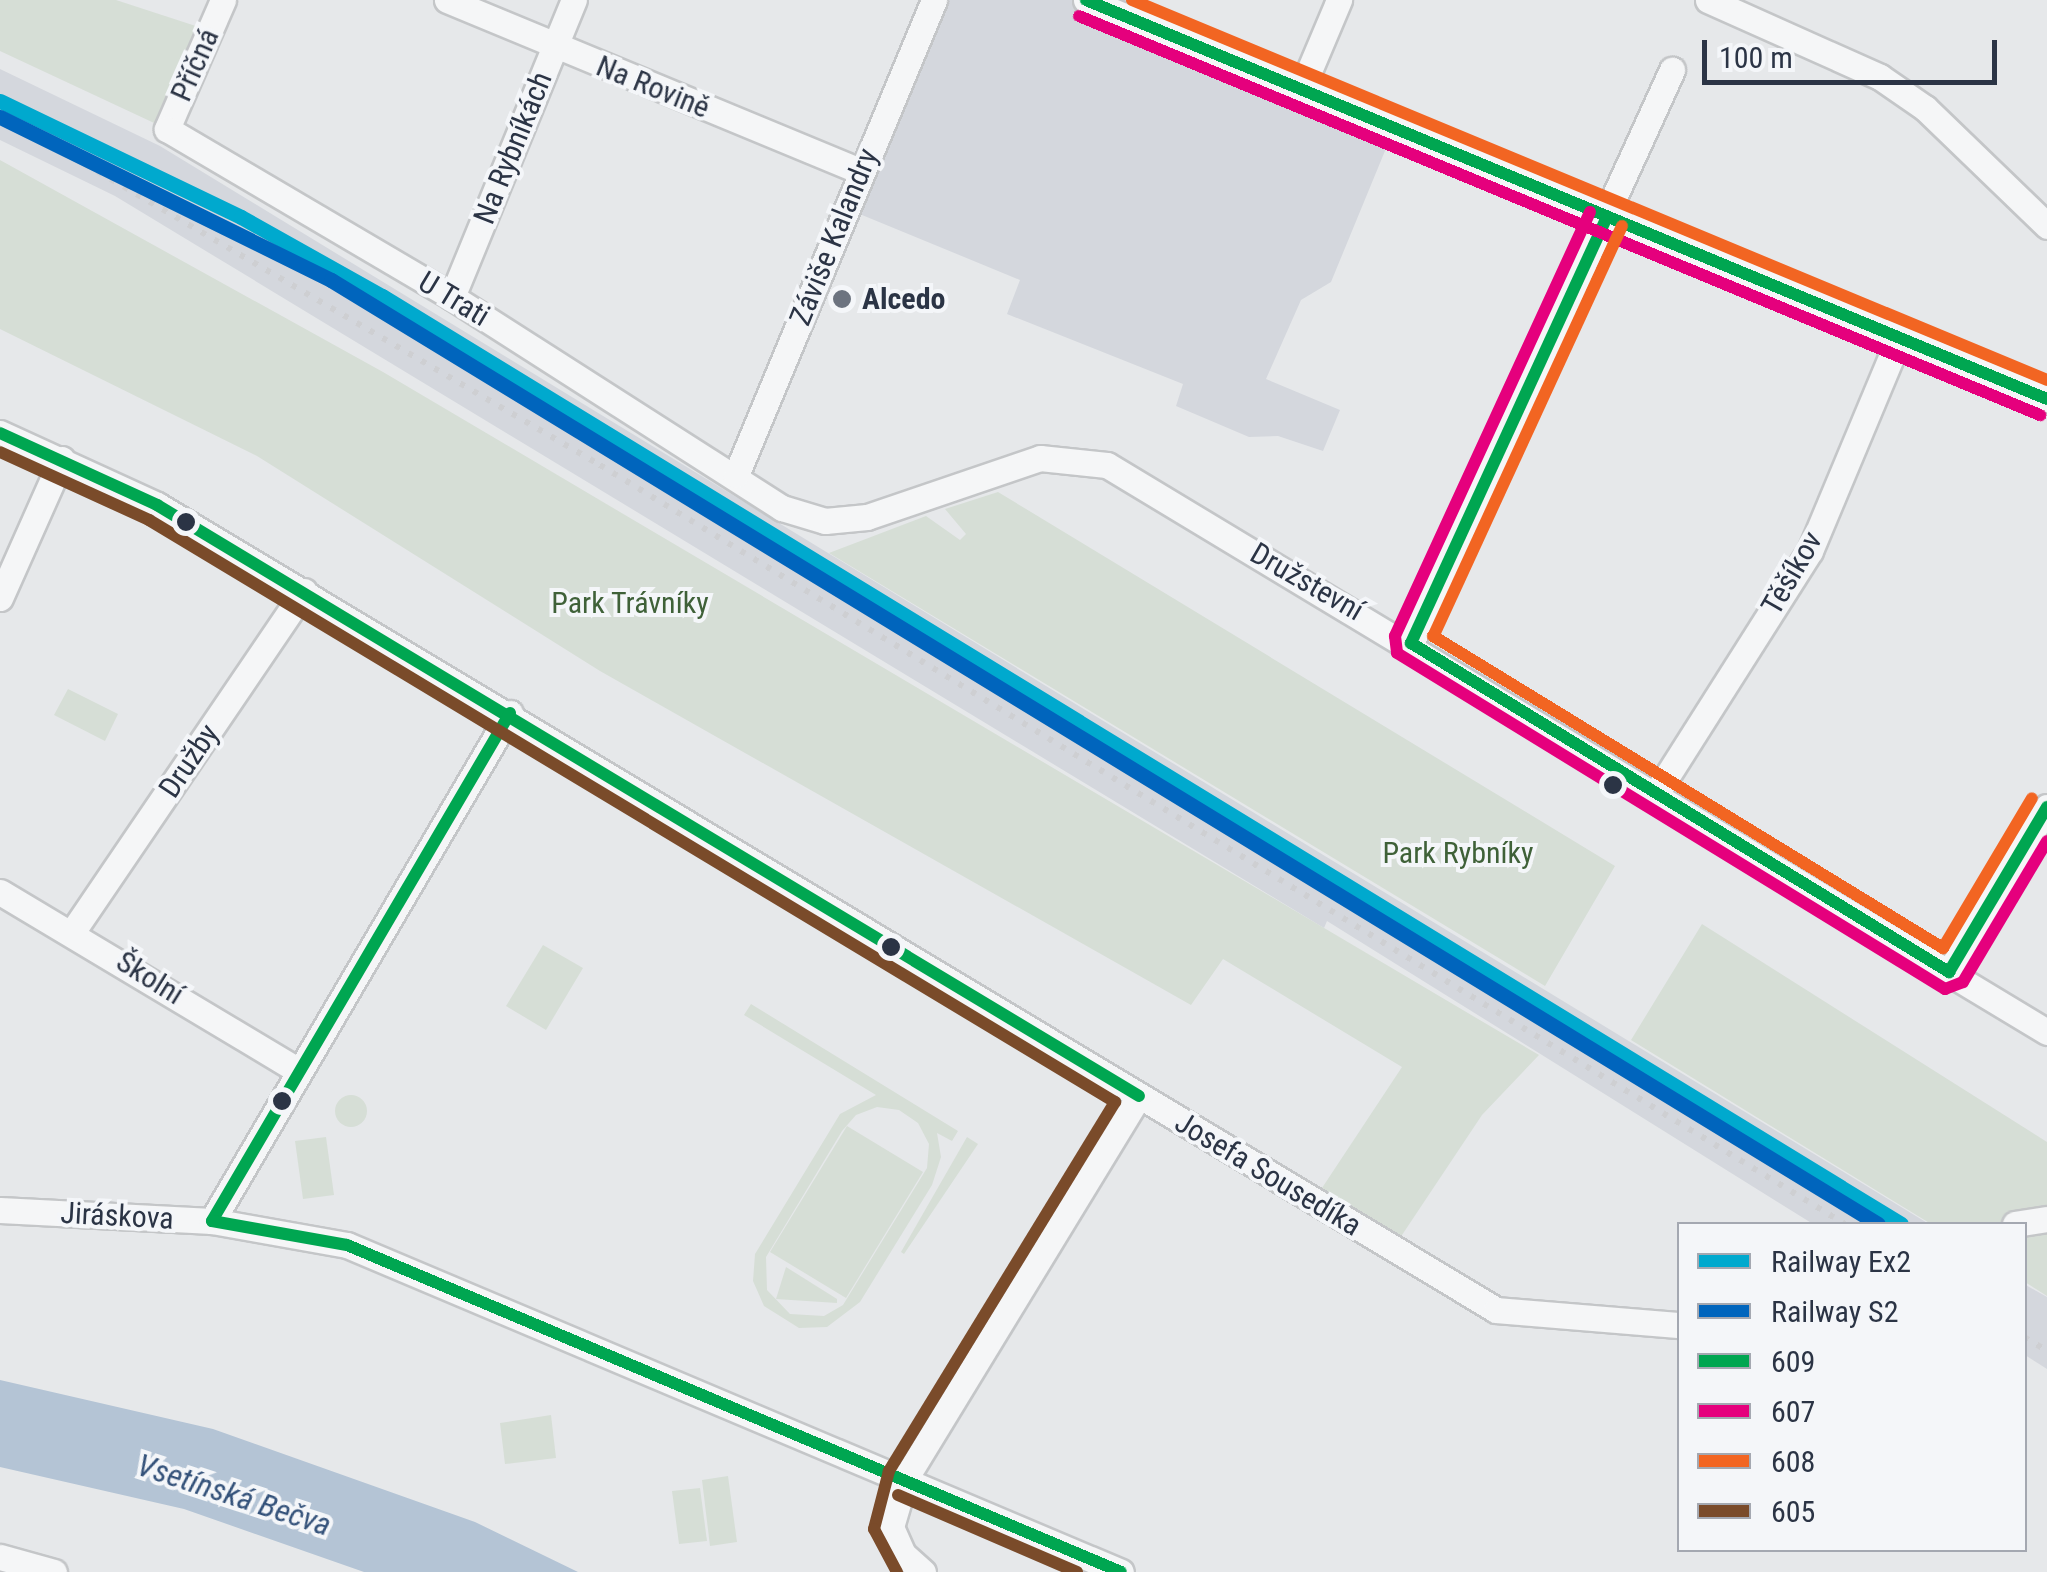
<!DOCTYPE html>
<meta charset="utf-8">
<style>
body{margin:0}
#map{position:relative;width:2047px;height:1572px;overflow:hidden;background:#e6e8ea;font-family:"Roboto Condensed",sans-serif}
div>[style]{position:absolute}
[style*='--x']{left:calc(var(--x)*1px);top:calc(var(--y)*1px);width:calc(var(--w)*1px);rotate:calc(var(--a)*1deg)}
.built>*{inset:0;background:#d4d7dd}
.green>*{inset:0;background:#d6ded6}
.round{border-radius:50%}
.water>*{inset:0;background:#b4c4d5}
.roads{filter:drop-shadow(2px 0 #c4c6c8) drop-shadow(-2px 0 #c4c6c8) drop-shadow(0 2px #c4c6c8) drop-shadow(0 -2px #c4c6c8)}
.minor>*{height:25px;margin:-12.5px;padding:0 12.5px;transform-origin:12.5px;border-radius:12.5px;background:#f5f6f7}
.rail>*{height:6px;margin-top:-3px;transform-origin:0;background:repeating-linear-gradient(90deg,#cecfd2 0 5px,transparent 0 15px)}
.bus-1>*{height:12px;margin:-6px;padding:0 6px;transform-origin:6px;border-radius:6px;background:#00a651}
.bus-2>*{height:12px;margin:-6px;padding:0 6px;transform-origin:6px;border-radius:6px;background:#e5007d}
.bus-3>*{height:12px;margin:-6px;padding:0 6px;transform-origin:6px;border-radius:6px;background:#f26522}
.bus-4>*{height:12px;margin:-6px;padding:0 6px;transform-origin:6px;border-radius:6px;background:#7a4b2a}
.rail-1>*{height:15px;margin:-7.5px;padding:0 7.5px;transform-origin:7.5px;border-radius:7.5px;background:#00a9ce}
.rail-2>*{height:15px;margin:-7.5px;padding:0 7.5px;transform-origin:7.5px;border-radius:7.5px;background:#0065bd}
.dots>*{width:28px;height:28px;translate:-50% -50%;box-sizing:border-box;border:5px solid #f4f6f9;border-radius:50%}
span{translate:-50% -50%;white-space:nowrap;text-align:center;line-height:1.15;-webkit-text-stroke:8px #f4f6f9;paint-order:stroke}
.street-label{font-size:30px;color:#2b3445}
.poi-label{font-size:30px;color:#2b3445;font-weight:700}
.left{translate:0 -50%;text-align:left}
.park-label{font-size:30px;color:#3f6138}
.water-label{font-size:32px;color:#34527a;font-style:italic}
.legend{position:absolute;left:1677px;top:1222px;width:350px;height:330px;box-sizing:border-box;background:#f4f6f9;border:2px solid #a4a8b1;margin:0;padding:12px 18px;list-style:none;font-size:30px;color:#2b3445}
.legend li{display:flex;align-items:center;gap:20px;height:50px}
.legend b{width:50px;border:2px solid #a4a8b1}
.scale{position:absolute;left:1702px;top:40px;width:295px;height:45px;box-sizing:border-box;border:5px solid #2b3445;border-top:0;padding-left:12px;font-size:30px;line-height:35px;white-space:nowrap;color:#2b3445;-webkit-text-stroke:8px #f4f6f9;paint-order:stroke}
</style>
<div id="map">
<div class="built">
<div style="clip-path:polygon(934px 0,1082px 0,1394px 129px,1331px 282px,1301px 300px,1266px 379px,1340px 410px,1323px 451px,1278px 436px,1249px 437px,1176px 406px,1183px 384px,1007px 314px,1020px 280px,845px 208px)"></div>
<div style="clip-path:polygon(0 69px,160px 146px,1929px 1224px,1813px 1224px,1327px 921px,1324px 928px,115px 196px,0 140px)"></div>
<div style="clip-path:polygon(2024px 1284px,2047px 1297px,2047px 1369px,2025px 1355px)"></div>
</div>
<div class="green">
<div style="clip-path:polygon(0 0,116px 0,211px 31px,167px 129px,0 51px)"></div>
<div style="clip-path:polygon(0 160px,383px 372px,1539px 1055px,1482px 1115px,1398px 1241px,1322px 1188px,1402px 1067px,1223px 959px,1191px 1005px,600px 671px,257px 456px,0 329px)"></div>
<div style="clip-path:polygon(998px 492px,1615px 866px,1545px 986px,829px 553px,926px 516px,960px 540px,966px 534px,945px 509px)"></div>
<div style="clip-path:polygon(68px 689px,118px 714px,105px 741px,54px 715px)"></div>
<div style="clip-path:polygon(1702px 924px,2047px 1142px,2047px 1296px,2025px 1282px,2024px 1224px,1931px 1224px,1631px 1040px)"></div>
<div style="clip-path:polygon(543px 945px,583px 968px,546px 1030px,506px 1006px)"></div>
<div style="clip-path:polygon(evenodd,751px 1004px,958px 1131px,952px 1141px,937px 1133px,941px 1157px,932px 1185px,860px 1302px,827px 1327px,799px 1328px,764px 1306px,753px 1281px,755px 1254px,840px 1114px,876px 1095px,744px 1015px,751px 1004px,877px 1107px,899px 1110px,918px 1123px,929px 1144px,927px 1168px,843px 1305px,824px 1316px,790px 1314px,767px 1290px,766px 1257px,842px 1131px,856px 1115px,877px 1107px)"></div>
<div class="round" style="left:335px;top:1095px;width:32px;height:32px"></div>
<div style="clip-path:polygon(847px 1126px,923px 1172px,846px 1298px,770px 1252px)"></div>
<div style="clip-path:polygon(326px 1137px,334px 1195px,303px 1199px,295px 1141px)"></div>
<div style="clip-path:polygon(967px 1137px,978px 1144px,904px 1254px,901px 1252px)"></div>
<div style="clip-path:polygon(786px 1267px,837px 1299px,837px 1303px,776px 1299px)"></div>
<div style="clip-path:polygon(551px 1415px,556px 1458px,505px 1464px,500px 1423px)"></div>
<div style="clip-path:polygon(728px 1476px,737px 1542px,710px 1546px,702px 1480px)"></div>
<div style="clip-path:polygon(700px 1488px,707px 1541px,679px 1544px,672px 1491px)"></div>
</div>
<div class="water">
<div style="clip-path:polygon(0 1380px,213px 1429px,475px 1522px,578px 1572px,364px 1572px,184px 1509px,0 1467px)"></div>
</div>
<div class="roads">
<div class="minor">
<div style="--x:223;--y:0;--w:141;--a:113.5"></div>
<div style="--x:167;--y:129;--w:331;--a:30.5"></div>
<div style="--x:452;--y:297;--w:392;--a:32.6"></div>
<div style="--x:782;--y:508;--w:45;--a:16.8"></div>
<div style="--x:825;--y:521;--w:42;--a:-5.4"></div>
<div style="--x:867;--y:517;--w:183;--a:-18.8"></div>
<div style="--x:1040;--y:458;--w:67;--a:6"></div>
<div style="--x:1107;--y:465;--w:1098;--a:31.1"></div>
<div style="--x:447;--y:0;--w:447;--a:22.5"></div>
<div style="--x:1086;--y:0;--w:1041;--a:22.55"></div>
<div style="--x:1708;--y:0;--w:188;--a:24.1"></div>
<div style="--x:1880;--y:77;--w:55;--a:34.6"></div>
<div style="--x:1925;--y:108;--w:170;--a:44"></div>
<div style="--x:1301;--y:90;--w:98;--a:-67.1"></div>
<div style="--x:452;--y:297;--w:321;--a:-67.7"></div>
<div style="--x:0;--y:433;--w:173;--a:24.6"></div>
<div style="--x:157;--y:505;--w:1562;--a:31.01"></div>
<div style="--x:1496;--y:1310;--w:185;--a:4.7"></div>
<div style="--x:736;--y:475;--w:515;--a:-67.37"></div>
<div style="--x:0;--y:598;--w:152;--a:-66"></div>
<div style="--x:1411;--y:643;--w:630;--a:-65.51"></div>
<div style="--x:1657;--y:792;--w:285;--a:-57.6"></div>
<div style="--x:1810;--y:551;--w:231;--a:-67.3"></div>
<div style="--x:0;--y:892;--w:346;--a:30.9"></div>
<div style="--x:73;--y:931;--w:411;--a:-55.8"></div>
<div style="--x:1949;--y:972;--w:192;--a:-59.3"></div>
<div style="--x:0;--y:1210;--w:212;--a:3"></div>
<div style="--x:212;--y:1221;--w:137;--a:10.1"></div>
<div style="--x:347;--y:1245;--w:840;--a:22.9"></div>
<div style="--x:212;--y:1221;--w:589;--a:-59.6"></div>
<div style="--x:2015;--y:1224;--w:32;--a:-9"></div>
<div style="--x:0;--y:1557;--w:56;--a:15.5"></div>
<div style="--x:923;--y:1572;--w:27;--a:-138"></div>
<div style="--x:903;--y:1554;--w:30;--a:-114"></div>
<div style="--x:891;--y:1527;--w:50;--a:-73.7"></div>
<div style="--x:905;--y:1479;--w:449;--a:-58.6"></div>
</div>
</div>
<div class="rail">
<div style="--x:20;--y:126;--w:672;--a:30.31"></div>
<div style="--x:600;--y:465;--w:1458;--a:31.37"></div>
<div style="--x:2024;--y:1337;--w:27;--a:31"></div>
</div>
<div class="bus-1">
<div style="--x:1086;--y:0;--w:1041;--a:22.55"></div>
<div style="--x:1606;--y:219;--w:467;--a:114.7"></div>
<div style="--x:1411;--y:643;--w:631;--a:31.45"></div>
<div style="--x:1949;--y:972;--w:192;--a:-59.3"></div>
<div style="--x:0;--y:433;--w:173;--a:24.6"></div>
<div style="--x:157;--y:505;--w:1146;--a:31.04"></div>
<div style="--x:510;--y:713;--w:589;--a:120.4"></div>
<div style="--x:212;--y:1221;--w:137;--a:10.1"></div>
<div style="--x:347;--y:1245;--w:840;--a:22.9"></div>
</div>
<div class="bus-2">
<div style="--x:1079;--y:16;--w:1041;--a:22.55"></div>
<div style="--x:1590;--y:212;--w:467;--a:114.7"></div>
<div style="--x:1395;--y:636;--w:17;--a:83"></div>
<div style="--x:1397;--y:653;--w:643;--a:31.51"></div>
<div style="--x:1945;--y:989;--w:19;--a:-21"></div>
<div style="--x:1963;--y:982;--w:164;--a:-59.2"></div>
</div>
<div class="bus-3">
<div style="--x:1132;--y:0;--w:991;--a:22.55"></div>
<div style="--x:1622;--y:226;--w:451;--a:114.7"></div>
<div style="--x:1433;--y:636;--w:598;--a:31.46"></div>
<div style="--x:1943;--y:948;--w:174;--a:-59.3"></div>
</div>
<div class="bus-4">
<div style="--x:0;--y:452;--w:164;--a:24.5"></div>
<div style="--x:149;--y:520;--w:1128;--a:31.07"></div>
<div style="--x:1115;--y:1102;--w:433;--a:121.5"></div>
<div style="--x:889;--y:1471;--w:60;--a:104.5"></div>
<div style="--x:874;--y:1529;--w:49;--a:61.9"></div>
<div style="--x:898;--y:1495;--w:195;--a:23.3"></div>
</div>
<div class="rail-1">
<div style="--x:0;--y:101;--w:267;--a:25.7"></div>
<div style="--x:241;--y:217;--w:162;--a:29.3"></div>
<div style="--x:382;--y:296;--w:1780;--a:31.42"></div>
</div>
<div class="rail-2">
<div style="--x:0;--y:117;--w:369;--a:26.2"></div>
<div style="--x:331;--y:280;--w:1812;--a:31.39"></div>
</div>
<div class="dots">
<div style="left:842px;top:299px;background:#6c737f"></div>
<div style="left:186px;top:522px;background:#2b3445"></div>
<div style="left:1613px;top:785px;background:#2b3445"></div>
<div style="left:891px;top:947px;background:#2b3445"></div>
<div style="left:282px;top:1101px;background:#2b3445"></div>
</div>
<div class="street-label">
<span style="left:195px;top:65px;rotate:-66deg">Příčná</span>
<span style="left:653px;top:87px;rotate:22deg">Na Rovině</span>
<span style="left:513px;top:148px;rotate:-68deg">Na Rybníkách</span>
<span style="left:834px;top:237px;rotate:-68deg">Záviše Kalandry</span>
<span style="left:454px;top:299px;rotate:31deg">U Trati</span>
<span style="left:1792px;top:573px;rotate:-60deg">Těšíkov</span>
<span style="left:1307px;top:582px;rotate:30deg">Družstevní</span>
<span style="left:189px;top:761px;rotate:-56deg">Družby</span>
<span style="left:150px;top:978px;rotate:32deg">Školní</span>
<span style="left:1268px;top:1174px;rotate:31deg">Josefa Sousedíka</span>
<span style="left:117px;top:1216px;rotate:3deg">Jiráskova</span>
</div>
<div class="poi-label">
<span class="left" style="left:862px;top:299px">Alcedo</span>
</div>
<div class="park-label">
<span style="left:630px;top:603px">Park Trávníky</span>
<span style="left:1458px;top:853px">Park Rybníky</span>
</div>
<div class="water-label">
<span style="left:234px;top:1495px;rotate:18deg">Vsetínská Bečva</span>
</div>
<ul class="legend">
<li><b style="height:12px;background:#00a9ce"></b>Railway Ex2</li>
<li><b style="height:12px;background:#0065bd"></b>Railway S2</li>
<li><b style="height:12px;background:#00a651"></b>609</li>
<li><b style="height:12px;background:#e5007d"></b>607</li>
<li><b style="height:12px;background:#f26522"></b>608</li>
<li><b style="height:12px;background:#7a4b2a"></b>605</li>
</ul>
<div class="scale">100 m</div>
</div>
